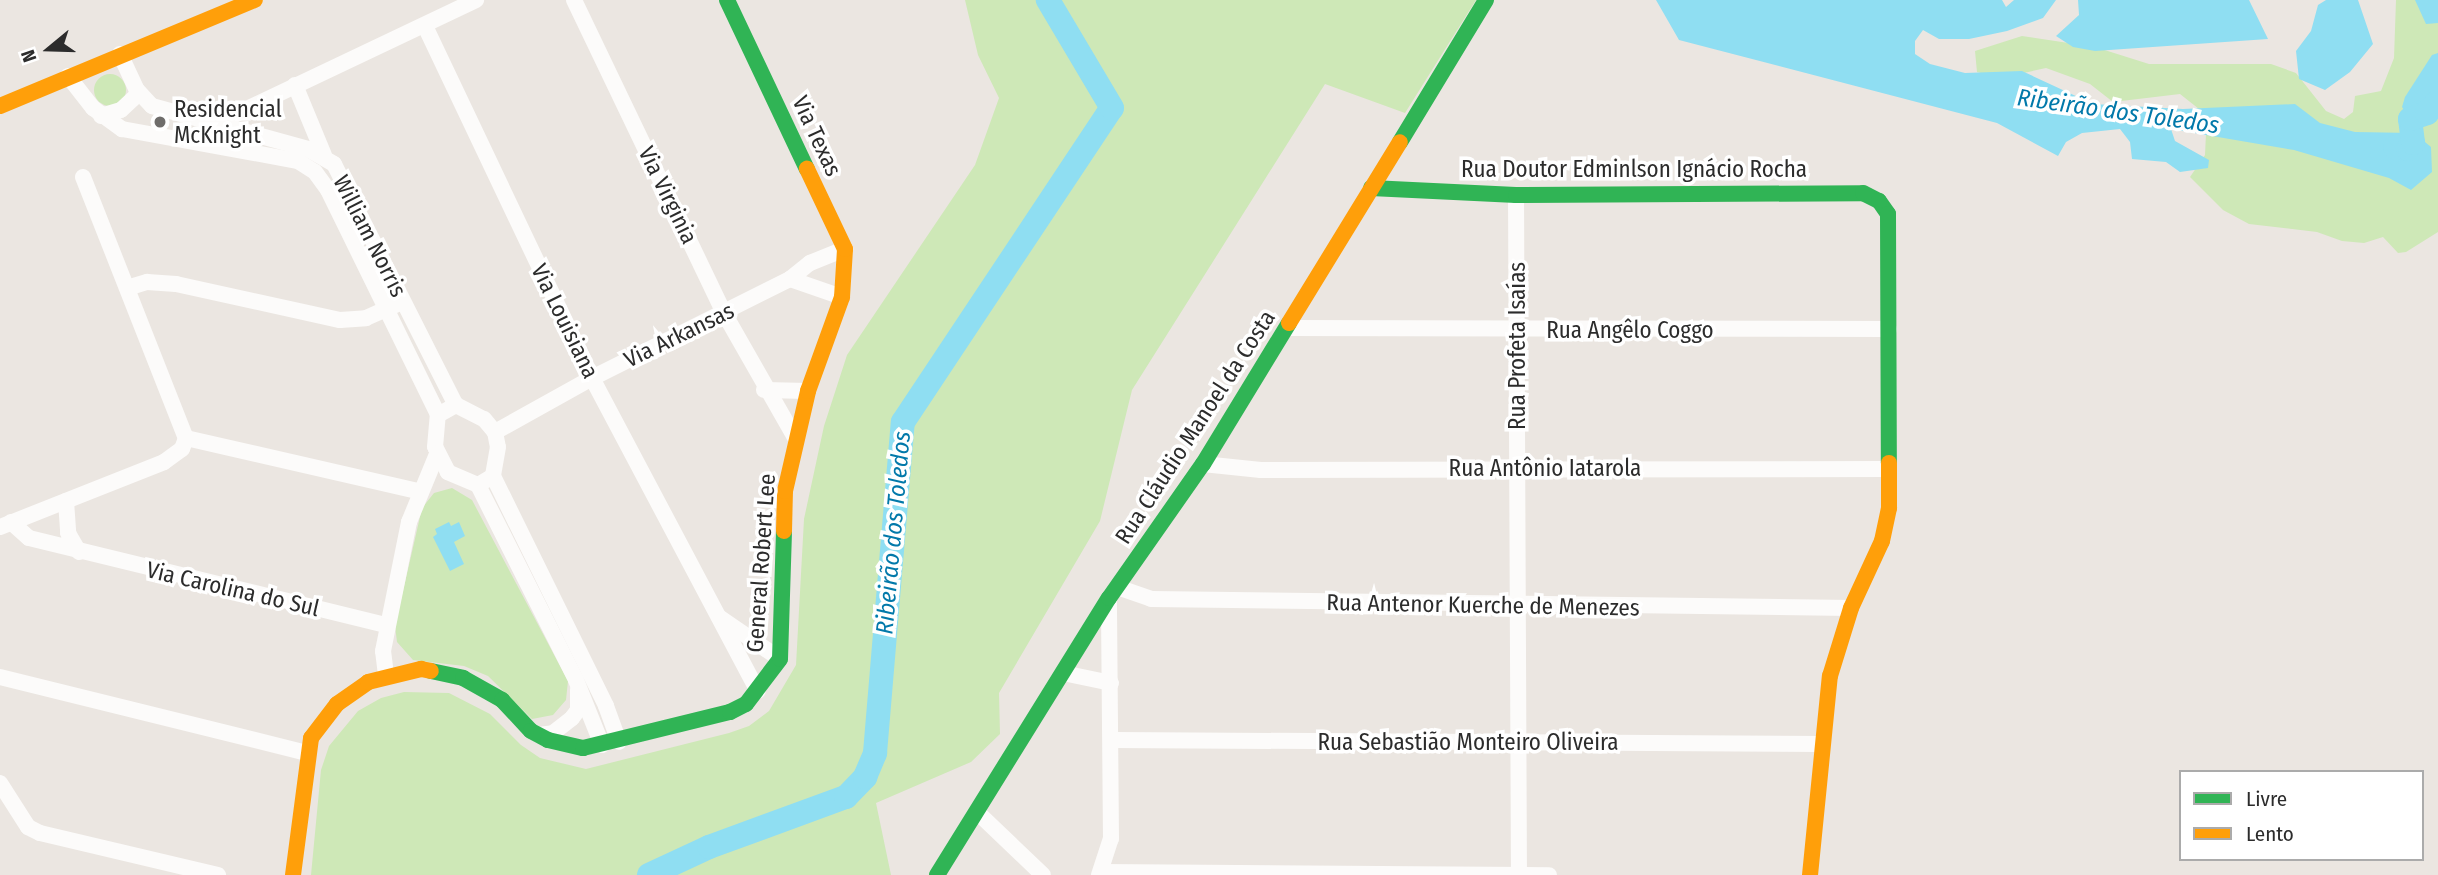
<!DOCTYPE html>
<meta charset="utf-8">
<style>
body{margin:0}
#map{position:relative;width:2438px;height:875px;overflow:hidden;background:#ebe6e1;font-family:"Fira Sans Condensed",sans-serif}
div>[style]{position:absolute}
[style*='--x']{left:calc(var(--x)*1px);top:calc(var(--y)*1px);width:calc(var(--w)*1px);rotate:calc(var(--a)*1deg)}
.green>*{inset:0;background:#cee8b7}
.round{border-radius:50%}
.water>*{inset:0;background:#8fdef2}
.river>*{height:24px;margin:-12px;padding:0 12px;transform-origin:12px;border-radius:12px;background:#8fdef2}
.street>*{height:16px;margin:-8px;padding:0 8px;transform-origin:8px;border-radius:8px;background:#fcfbfa}
.fast>*{height:16px;margin:-8px;padding:0 8px;transform-origin:8px;border-radius:8px;background:#30b455}
.slow>*{height:16px;margin:-8px;padding:0 8px;transform-origin:8px;border-radius:8px;background:#ff9f0a}
.dots>*{width:19px;height:19px;translate:-50% -50%;box-sizing:border-box;border:4px solid #fff;border-radius:50%}
span{translate:-50% -50%;white-space:nowrap;text-align:center;line-height:1.15;-webkit-text-stroke:7px #fff;paint-order:stroke}
.poi-label{font-size:23px;color:#2c2c2c}
.left{translate:0 -50%;text-align:left}
.street-label{font-size:23px;color:#2c2c2c}
.water-label{font-size:24px;color:#0279aa;font-style:italic}
.legend{position:absolute;left:2179px;top:770px;width:245px;height:91px;box-sizing:border-box;background:#fff;border:2px solid #ababab;margin:0;padding:9px 12px;list-style:none;font-size:21px;color:#2c2c2c}
.legend li{display:flex;align-items:center;gap:14px;height:35px}
.legend b{width:35px;border:2px solid #ababab}
.north{position:absolute;left:14px;top:14px;width:70px;height:70px;-webkit-text-stroke:5px #fff;paint-order:stroke;rotate:251deg;font-size:19px;font-weight:700;line-height:28px;text-align:center;color:#2c2c2c}
.north::after{content:'';display:block;margin:auto;width:24px;height:32px;background:#2c2c2c;clip-path:polygon(50% 0,100% 100%,50% 72%,0 100%)}
</style>
<div id="map">
<div class="green">
<div style="clip-path:polygon(965px 0,1476px 0,1405px 113px,1325px 84px,1132px 390px,1100px 521px,999px 693px,1000px 734px,971px 762px,876px 803px,891px 875px,311px 875px,321px 770px,329px 746px,358px 711px,381px 698px,404px 692px,449px 693px,490px 714px,521px 745px,540px 758px,586px 769px,729px 733px,749px 726px,769px 711px,796px 665px,804px 519px,824px 426px,847px 355px,975px 165px,999px 98px,978px 55px)"></div>
<div style="clip-path:polygon(2396px 0,2438px 0,2438px 232px,2406px 252px,2398px 253px,2383px 237px,2364px 243px,2342px 241px,2317px 232px,2249px 224px,2223px 210px,2190px 177px,2205px 155px,2206px 133px,2199px 109px,2180px 94px,2113px 102px,2090px 84px,2046px 68px,2001px 78px,1977px 72px,1975px 51px,2022px 36px,2095px 47px,2149px 64px,2271px 64px,2296px 73px,2326px 111px,2344px 119px,2353px 112px,2355px 96px,2381px 91px,2394px 58px)"></div>
<div class="round" style="left:94px;top:74px;width:32px;height:32px"></div>
<div style="clip-path:polygon(452px 488px,472px 500px,568px 681px,566px 700px,553px 715px,532px 719px,488px 676px,464px 666px,413px 660px,397px 642px,395px 626px,422px 508px,434px 493px)"></div>
</div>
<div class="water">
<div style="clip-path:polygon(1656px 0,2002px 0,2006px 7px,2014px 0,2056px 0,2043px 18px,2007px 31px,1969px 39px,1939px 39px,1923px 30px,1915px 41px,1915px 54px,1930px 64px,1965px 73px,2022px 71px,2093px 104px,2183px 109px,2295px 104px,2320px 123px,2355px 132px,2414px 133px,2431px 147px,2432px 172px,2411px 190px,2389px 178px,2294px 150px,2171px 129px,2175px 141px,2209px 160px,2208px 168px,2180px 172px,2166px 162px,2132px 159px,2130px 142px,2120px 129px,2082px 133px,2066px 142px,2058px 156px,1997px 123px,1679px 40px)"></div>
<div style="clip-path:polygon(2078px 0,2249px 0,2268px 39px,2095px 51px,2073px 47px,2056px 36px,2079px 15px)"></div>
<div style="clip-path:polygon(2326px 0,2358px 0,2373px 44px,2350px 72px,2325px 90px,2299px 79px,2296px 51px,2311px 31px,2318px 5px)"></div>
<div style="clip-path:polygon(2415px 0,2438px 0,2438px 23px,2426px 24px)"></div>
<div style="clip-path:polygon(2438px 53px,2438px 101px,2427px 113px,2410px 119px,2402px 107px,2405px 97px,2432px 55px)"></div>
<div style="clip-path:polygon(449px 522px,451px 526px,459px 522px,465px 536px,454px 542px,464px 564px,450px 571px,433px 537px,437px 534px,435px 529px)"></div>
</div>
<div class="river">
<div style="--x:2395;--y:147;--w:13;--a:9"></div>
<div style="--x:2408;--y:149;--w:8;--a:-50"></div>
<div style="--x:2413;--y:143;--w:24;--a:-97"></div>
<div style="--x:2410;--y:119;--w:18;--a:-19"></div>
<div style="--x:2427;--y:113;--w:16;--a:-47"></div>
<div style="--x:649;--y:875;--w:66;--a:-25"></div>
<div style="--x:709;--y:847;--w:146;--a:-20.1"></div>
<div style="--x:846;--y:797;--w:28;--a:-46"></div>
<div style="--x:865;--y:777;--w:26;--a:-67"></div>
<div style="--x:875;--y:753;--w:332;--a:-85.2"></div>
<div style="--x:903;--y:422;--w:377;--a:-56.4"></div>
<div style="--x:1112;--y:108;--w:126;--a:-120.7"></div>
</div>
<div class="street">
<div style="--x:574;--y:0;--w:347;--a:64.4"></div>
<div style="--x:724;--y:313;--w:145;--a:60.3"></div>
<div style="--x:425;--y:26;--w:390;--a:64.6"></div>
<div style="--x:592;--y:378;--w:354;--a:62.1"></div>
<div style="--x:120;--y:54;--w:40;--a:65"></div>
<div style="--x:137;--y:90;--w:22;--a:47"></div>
<div style="--x:152;--y:106;--w:162;--a:15.4"></div>
<div style="--x:308;--y:149;--w:30;--a:30"></div>
<div style="--x:334;--y:164;--w:270;--a:63.2"></div>
<div style="--x:68;--y:76;--w:41;--a:52"></div>
<div style="--x:93;--y:108;--w:36;--a:36"></div>
<div style="--x:122;--y:129;--w:179;--a:10.3"></div>
<div style="--x:298;--y:161;--w:20;--a:33"></div>
<div style="--x:315;--y:172;--w:22;--a:54"></div>
<div style="--x:328;--y:190;--w:250;--a:63.9"></div>
<div style="--x:295;--y:85;--w:76;--a:67.5"></div>
<div style="--x:101;--y:116;--w:21;--a:-17"></div>
<div style="--x:121;--y:110;--w:25;--a:-43"></div>
<div style="--x:214;--y:131;--w:26;--a:-39"></div>
<div style="--x:234;--y:115;--w:268;--a:-25.4"></div>
<div style="--x:83;--y:177;--w:281;--a:68.5"></div>
<div style="--x:1516;--y:195;--w:680;--a:89.75"></div>
<div style="--x:790;--y:279;--w:55;--a:19.1"></div>
<div style="--x:127;--y:288;--w:21;--a:-17"></div>
<div style="--x:147;--y:282;--w:29;--a:4"></div>
<div style="--x:176;--y:284;--w:168;--a:12.4"></div>
<div style="--x:340;--y:320;--w:26;--a:-4"></div>
<div style="--x:366;--y:318;--w:34;--a:-24"></div>
<div style="--x:1287;--y:328;--w:602;--a:0.1"></div>
<div style="--x:764;--y:390;--w:44;--a:1.3"></div>
<div style="--x:456;--y:405;--w:31;--a:27"></div>
<div style="--x:484;--y:419;--w:17;--a:50"></div>
<div style="--x:495;--y:432;--w:15;--a:79"></div>
<div style="--x:498;--y:447;--w:29;--a:100"></div>
<div style="--x:493;--y:476;--w:17;--a:149"></div>
<div style="--x:478;--y:485;--w:33;--a:-157"></div>
<div style="--x:448;--y:472;--w:28;--a:-117"></div>
<div style="--x:435;--y:447;--w:32;--a:-85"></div>
<div style="--x:438;--y:415;--w:21;--a:-29"></div>
<div style="--x:495;--y:432;--w:111;--a:-29.1"></div>
<div style="--x:592;--y:378;--w:221;--a:-26.6"></div>
<div style="--x:790;--y:279;--w:26;--a:-39"></div>
<div style="--x:810;--y:263;--w:38;--a:-22"></div>
<div style="--x:186;--y:438;--w:238;--a:12.9"></div>
<div style="--x:1203;--y:464;--w:58;--a:5.9"></div>
<div style="--x:1261;--y:470;--w:627;--a:-0.09"></div>
<div style="--x:493;--y:476;--w:256;--a:63.8"></div>
<div style="--x:606;--y:706;--w:38;--a:70"></div>
<div style="--x:478;--y:485;--w:218;--a:63.3"></div>
<div style="--x:576;--y:680;--w:70;--a:68.2"></div>
<div style="--x:66;--y:501;--w:32;--a:86"></div>
<div style="--x:68;--y:533;--w:22;--a:60"></div>
<div style="--x:11;--y:522;--w:24;--a:42"></div>
<div style="--x:29;--y:538;--w:368;--a:13.7"></div>
<div style="--x:0;--y:527;--w:176;--a:-21.6"></div>
<div style="--x:164;--y:462;--w:22;--a:-36"></div>
<div style="--x:182;--y:449;--w:12;--a:-70"></div>
<div style="--x:1117;--y:587;--w:36;--a:19"></div>
<div style="--x:1151;--y:599;--w:700;--a:0.74"></div>
<div style="--x:719;--y:617;--w:74;--a:34.5"></div>
<div style="--x:1063;--y:673;--w:49;--a:11.8"></div>
<div style="--x:386;--y:675;--w:24;--a:-97"></div>
<div style="--x:383;--y:651;--w:132;--a:-78.6"></div>
<div style="--x:409;--y:522;--w:74;--a:-67.6"></div>
<div style="--x:0;--y:677;--w:315;--a:13.9"></div>
<div style="--x:539;--y:735;--w:14;--a:-8"></div>
<div style="--x:553;--y:733;--w:24;--a:-38"></div>
<div style="--x:572;--y:718;--w:10;--a:-53"></div>
<div style="--x:578;--y:710;--w:20;--a:-90"></div>
<div style="--x:1114;--y:740;--w:708;--a:0.32"></div>
<div style="--x:0;--y:783;--w:52;--a:57.5"></div>
<div style="--x:28;--y:827;--w:13;--a:27"></div>
<div style="--x:40;--y:833;--w:183;--a:13.3"></div>
<div style="--x:977;--y:812;--w:91;--a:43.7"></div>
<div style="--x:1101;--y:872;--w:448;--a:0.4"></div>
<div style="--x:1099;--y:875;--w:38;--a:-72"></div>
<div style="--x:1111;--y:839;--w:241;--a:-90.5"></div>
</div>
<div class="fast">
<div style="--x:727;--y:0;--w:187;--a:64.7"></div>
<div style="--x:1400;--y:142;--w:166;--a:-58.8"></div>
<div style="--x:1371;--y:188;--w:145;--a:2.8"></div>
<div style="--x:1516;--y:195;--w:347;--a:-0.3"></div>
<div style="--x:1863;--y:193;--w:18;--a:27"></div>
<div style="--x:1879;--y:201;--w:16;--a:55"></div>
<div style="--x:1888;--y:214;--w:249;--a:89.8"></div>
<div style="--x:431;--y:671;--w:33;--a:12"></div>
<div style="--x:463;--y:678;--w:45;--a:29.4"></div>
<div style="--x:502;--y:700;--w:42;--a:46.9"></div>
<div style="--x:531;--y:731;--w:19;--a:28"></div>
<div style="--x:548;--y:740;--w:36;--a:13"></div>
<div style="--x:583;--y:748;--w:151;--a:-13.8"></div>
<div style="--x:730;--y:712;--w:18;--a:-27"></div>
<div style="--x:746;--y:704;--w:56;--a:-52.9"></div>
<div style="--x:780;--y:659;--w:128;--a:-88.2"></div>
<div style="--x:937;--y:875;--w:326;--a:-58.2"></div>
<div style="--x:1109;--y:598;--w:164;--a:-55"></div>
<div style="--x:1203;--y:464;--w:165;--a:-58.6"></div>
</div>
<div class="slow">
<div style="--x:0;--y:106;--w:276;--a:-22.6"></div>
<div style="--x:1289;--y:323;--w:212;--a:-58.5"></div>
<div style="--x:784;--y:531;--w:40;--a:-88.6"></div>
<div style="--x:785;--y:491;--w:103;--a:-77"></div>
<div style="--x:808;--y:391;--w:100;--a:-70.1"></div>
<div style="--x:842;--y:297;--w:48;--a:-86.4"></div>
<div style="--x:845;--y:249;--w:89;--a:-115.4"></div>
<div style="--x:293;--y:875;--w:138;--a:-82.5"></div>
<div style="--x:311;--y:738;--w:43;--a:-52.6"></div>
<div style="--x:337;--y:704;--w:38;--a:-35"></div>
<div style="--x:368;--y:682;--w:55;--a:-13.8"></div>
<div style="--x:421;--y:669;--w:10;--a:11"></div>
<div style="--x:1810;--y:875;--w:200;--a:-84.3"></div>
<div style="--x:1830;--y:676;--w:71;--a:-72.8"></div>
<div style="--x:1851;--y:608;--w:74;--a:-65.2"></div>
<div style="--x:1882;--y:541;--w:34;--a:-78"></div>
<div style="--x:1889;--y:508;--w:45;--a:-90"></div>
</div>
<div class="dots">
<div style="left:160px;top:122px;background:#6f6d6b"></div>
</div>
<div class="poi-label">
<span class="left" style="left:174px;top:122px">Residencial<br>McKnight</span>
</div>
<div class="street-label">
<span style="left:817px;top:136px;rotate:65deg">Via Texas</span>
<span style="left:1634px;top:169px">Rua Doutor Edminlson Ignácio Rocha</span>
<span style="left:668px;top:195px;rotate:64deg">Via Virginia</span>
<span style="left:370px;top:236px;rotate:63deg">William Norris</span>
<span style="left:565px;top:321px;rotate:64deg">Via Louisiana</span>
<span style="left:1630px;top:330px">Rua Angêlo Coggo</span>
<span style="left:679px;top:335px;rotate:-26deg">Via Arkansas</span>
<span style="left:1517px;top:346px;rotate:-90deg">Rua Profeta Isaías</span>
<span style="left:1195px;top:427px;rotate:-57deg">Rua Cláudio Manoel da Costa</span>
<span style="left:1545px;top:468px">Rua Antônio Iatarola</span>
<span style="left:761px;top:563px;rotate:-86deg">General Robert Lee</span>
<span style="left:233px;top:589px;rotate:13deg">Via Carolina do Sul</span>
<span style="left:1483px;top:605px;rotate:1deg">Rua Antenor Kuerche de Menezes</span>
<span style="left:1468px;top:742px">Rua Sebastião Monteiro Oliveira</span>
</div>
<div class="water-label">
<span style="left:2118px;top:112px;rotate:8deg">Ribeirão dos Toledos</span>
<span style="left:894px;top:533px;rotate:-85deg">Ribeirão dos Toledos</span>
</div>
<ul class="legend">
<li><b style="height:9px;background:#30b455"></b>Livre</li>
<li><b style="height:9px;background:#ff9f0a"></b>Lento</li>
</ul>
<div class="north">N</div>
</div>
